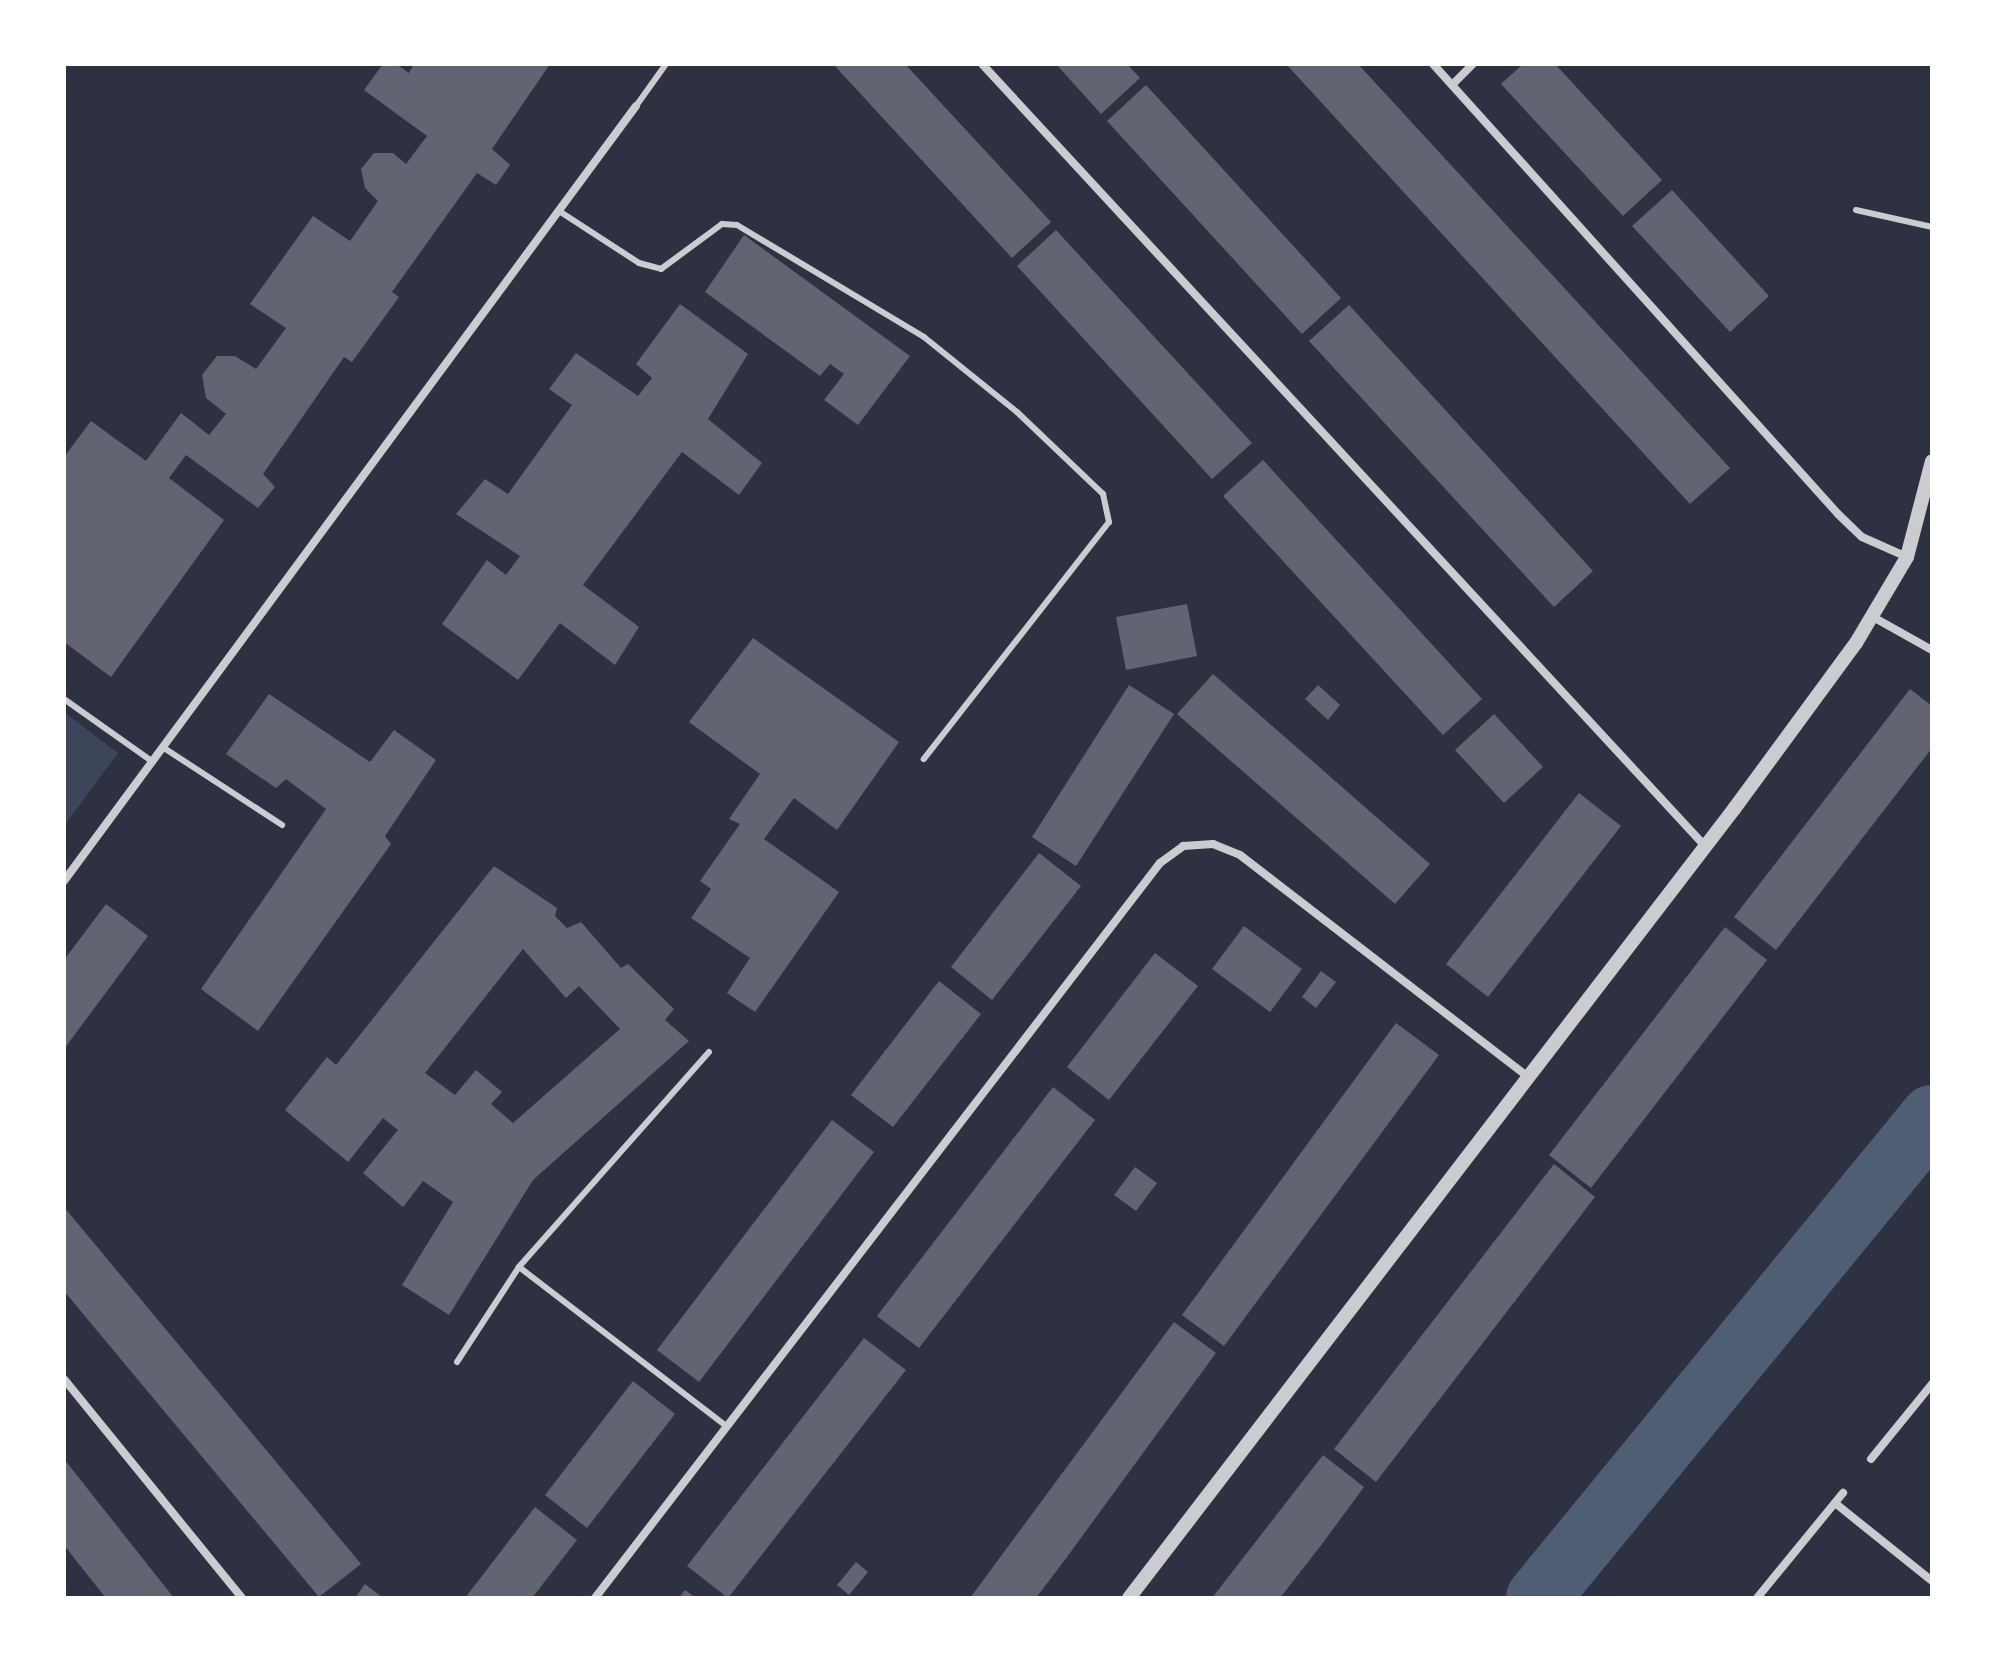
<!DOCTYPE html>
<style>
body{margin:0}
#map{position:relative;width:1996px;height:1662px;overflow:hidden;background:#2d3142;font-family:Poppins,sans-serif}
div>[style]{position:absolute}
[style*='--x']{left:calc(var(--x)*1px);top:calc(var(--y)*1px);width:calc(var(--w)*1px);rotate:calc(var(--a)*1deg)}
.green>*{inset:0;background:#3c4559}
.river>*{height:64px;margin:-32px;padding:0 32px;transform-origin:32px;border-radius:32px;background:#4f5d75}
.building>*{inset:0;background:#626471}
.service>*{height:6px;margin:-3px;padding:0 3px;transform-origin:3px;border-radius:3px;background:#caccd0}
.minor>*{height:8px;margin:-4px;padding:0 4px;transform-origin:4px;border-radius:4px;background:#caccd0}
.tertiary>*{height:14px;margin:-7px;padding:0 7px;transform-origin:7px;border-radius:7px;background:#caccd0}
span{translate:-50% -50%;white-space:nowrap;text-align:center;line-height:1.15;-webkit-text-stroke:7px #fff;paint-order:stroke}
.frame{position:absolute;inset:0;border:66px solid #fff;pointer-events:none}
</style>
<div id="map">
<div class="green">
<div style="clip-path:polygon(64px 712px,118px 753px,64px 826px)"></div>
</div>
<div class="river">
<div style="--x:1538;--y:1598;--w:622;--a:-50.68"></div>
</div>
<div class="building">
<div style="clip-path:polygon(383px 64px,396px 64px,409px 73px,414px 64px,550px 64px,492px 149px,510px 165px,496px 185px,477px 173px,392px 292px,399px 297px,352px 362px,344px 357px,263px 474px,275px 487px,258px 508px,186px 455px,169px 478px,224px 520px,111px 677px,64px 642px,64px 457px,91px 421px,146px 461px,181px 413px,209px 435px,226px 414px,206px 398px,202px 375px,217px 356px,235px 356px,256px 369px,286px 328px,250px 304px,313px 216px,350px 241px,378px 201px,365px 188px,361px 169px,374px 153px,393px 153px,406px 164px,427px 136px,364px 90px)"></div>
<div style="clip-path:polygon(833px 64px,905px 64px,1051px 222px,1012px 258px)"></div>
<div style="clip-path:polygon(1056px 64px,1127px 64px,1140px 78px,1101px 114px)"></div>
<div style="clip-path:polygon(1286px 64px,1358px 64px,1730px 468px,1690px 504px)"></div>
<div style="clip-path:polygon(1523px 64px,1555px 64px,1662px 180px,1623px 216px,1501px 84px)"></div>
<div style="clip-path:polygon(1146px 85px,1341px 298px,1302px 334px,1107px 121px)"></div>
<div style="clip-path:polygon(1672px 190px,1769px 296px,1730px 332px,1632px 226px)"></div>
<div style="clip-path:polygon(1056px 230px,1252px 443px,1212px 479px,1017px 266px)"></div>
<div style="clip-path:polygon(744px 235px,910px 356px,858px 425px,824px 400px,844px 374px,830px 364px,820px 376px,705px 292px)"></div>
<div style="clip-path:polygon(680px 304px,748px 354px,708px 419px,762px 463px,739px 495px,682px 452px,583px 585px,639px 627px,615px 665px,560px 623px,518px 680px,442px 624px,487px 560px,506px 575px,520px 556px,456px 514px,485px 479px,508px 494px,572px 405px,549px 389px,576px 353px,638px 396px,652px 378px,636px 364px)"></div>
<div style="clip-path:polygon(1349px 305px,1593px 571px,1554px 607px,1309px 341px)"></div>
<div style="clip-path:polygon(1263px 460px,1482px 699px,1443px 735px,1223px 496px)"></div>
<div style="clip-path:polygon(1187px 604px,1197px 656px,1126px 670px,1116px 617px)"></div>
<div style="clip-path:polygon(753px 638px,899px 742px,837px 830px,794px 798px,764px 839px,839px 892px,755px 1012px,727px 993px,750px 958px,691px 918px,711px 889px,700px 881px,740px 824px,729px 819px,760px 774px,689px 722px)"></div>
<div style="clip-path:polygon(1213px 674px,1430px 864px,1395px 904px,1177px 714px)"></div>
<div style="clip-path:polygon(1129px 685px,1174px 714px,1076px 866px,1032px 837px)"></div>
<div style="clip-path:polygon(1318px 685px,1340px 705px,1328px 720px,1305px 699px)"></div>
<div style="clip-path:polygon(1910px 689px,1932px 706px,1932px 748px,1776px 950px,1734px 917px)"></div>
<div style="clip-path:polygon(269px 694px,370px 762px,394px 730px,436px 760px,385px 836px,391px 844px,258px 1031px,201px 989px,326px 809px,286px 779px,276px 788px,226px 754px)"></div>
<div style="clip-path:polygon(1494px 714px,1543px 767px,1504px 803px,1455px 750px)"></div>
<div style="clip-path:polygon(1579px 793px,1621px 826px,1488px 997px,1446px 964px)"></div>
<div style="clip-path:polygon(1039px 853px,1081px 886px,992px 1000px,951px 967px)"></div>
<div style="clip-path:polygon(evenodd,494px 866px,557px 908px,555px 916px,567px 928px,581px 922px,621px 968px,628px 964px,674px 1009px,665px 1020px,689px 1041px,533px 1180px,449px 1315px,402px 1285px,453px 1202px,423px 1181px,403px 1207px,363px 1173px,398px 1130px,383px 1118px,348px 1162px,285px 1110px,327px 1057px,336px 1065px,494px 866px,523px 949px,566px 998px,579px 986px,620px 1029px,513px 1123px,491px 1104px,502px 1092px,476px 1070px,455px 1095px,425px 1073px,523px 949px)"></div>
<div style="clip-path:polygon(106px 904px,148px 936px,64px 1049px,64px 960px)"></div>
<div style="clip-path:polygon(1244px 926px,1302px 969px,1270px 1012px,1212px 969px)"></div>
<div style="clip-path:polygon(1725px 927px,1767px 960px,1591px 1188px,1549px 1155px)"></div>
<div style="clip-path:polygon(1155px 953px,1198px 986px,1109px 1100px,1067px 1067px)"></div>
<div style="clip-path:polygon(1321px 971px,1336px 982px,1316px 1008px,1302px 997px)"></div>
<div style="clip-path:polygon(939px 981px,981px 1014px,893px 1127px,851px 1095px)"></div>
<div style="clip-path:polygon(1396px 1023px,1439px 1055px,1224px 1346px,1182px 1315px)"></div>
<div style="clip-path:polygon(1053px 1087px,1095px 1120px,919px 1348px,877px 1316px)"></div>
<div style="clip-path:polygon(832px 1120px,874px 1152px,699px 1382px,657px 1350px)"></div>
<div style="clip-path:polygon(1554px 1164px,1595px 1197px,1376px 1482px,1334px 1449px)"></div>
<div style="clip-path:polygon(1135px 1167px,1157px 1183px,1136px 1211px,1114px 1195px)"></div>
<div style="clip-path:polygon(64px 1207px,361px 1564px,319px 1597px,64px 1291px)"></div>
<div style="clip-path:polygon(1174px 1322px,1216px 1353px,1067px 1557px,1036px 1598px,970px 1598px)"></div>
<div style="clip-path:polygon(864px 1338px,906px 1370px,728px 1598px,687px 1566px)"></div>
<div style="clip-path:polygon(633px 1381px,675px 1414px,587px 1528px,545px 1495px)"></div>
<div style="clip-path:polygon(1323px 1455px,1364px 1487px,1322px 1544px,1280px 1598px,1212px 1598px)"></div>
<div style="clip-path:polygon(64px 1459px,98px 1502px,174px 1598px,106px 1598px,78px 1563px,64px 1545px)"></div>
<div style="clip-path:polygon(535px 1507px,577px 1540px,532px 1598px,465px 1598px)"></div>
<div style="clip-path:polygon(856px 1562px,868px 1572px,849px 1595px,837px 1585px)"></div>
<div style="clip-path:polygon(365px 1584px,383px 1598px,355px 1598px)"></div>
<div style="clip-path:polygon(685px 1590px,696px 1598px,679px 1598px)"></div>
</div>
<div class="service">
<div style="--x:636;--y:106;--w:52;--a:-54.5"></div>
<div style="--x:1856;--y:210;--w:78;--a:12.6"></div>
<div style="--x:559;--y:211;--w:95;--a:33"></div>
<div style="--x:639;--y:263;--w:23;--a:15"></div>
<div style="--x:661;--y:269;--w:76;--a:-36.4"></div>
<div style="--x:722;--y:224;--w:15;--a:4"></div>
<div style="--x:737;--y:225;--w:218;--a:30.9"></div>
<div style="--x:924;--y:337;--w:119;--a:38.9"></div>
<div style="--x:1017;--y:412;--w:119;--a:43.6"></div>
<div style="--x:1103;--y:494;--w:29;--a:78"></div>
<div style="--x:1109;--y:522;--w:301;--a:128"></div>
<div style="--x:64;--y:699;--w:109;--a:35.3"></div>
<div style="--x:164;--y:748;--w:141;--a:33.1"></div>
<div style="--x:709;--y:1052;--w:287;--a:131.5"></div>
<div style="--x:519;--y:1267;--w:261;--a:37.5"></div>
<div style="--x:457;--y:1362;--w:113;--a:-56.9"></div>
</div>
<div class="minor">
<div style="--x:982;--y:64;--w:1064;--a:47.25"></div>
<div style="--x:1433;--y:64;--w:605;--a:48.01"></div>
<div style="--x:1838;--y:514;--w:33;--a:44"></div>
<div style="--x:1862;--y:537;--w:49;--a:24"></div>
<div style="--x:1452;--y:85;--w:30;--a:-45"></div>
<div style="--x:1873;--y:617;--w:68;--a:29.2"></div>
<div style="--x:64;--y:881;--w:963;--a:-53.57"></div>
<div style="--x:64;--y:1379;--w:282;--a:50.9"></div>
<div style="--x:1871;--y:1459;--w:97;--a:-50.9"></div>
<div style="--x:1835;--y:1503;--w:124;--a:38.8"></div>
<div style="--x:595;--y:1598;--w:927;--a:-52.45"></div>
<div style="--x:1160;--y:863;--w:29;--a:-36"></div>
<div style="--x:1183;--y:846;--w:30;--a:-4"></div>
<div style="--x:1213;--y:844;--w:29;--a:22"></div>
<div style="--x:1240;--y:855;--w:362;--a:37.6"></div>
<div style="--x:1757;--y:1598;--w:136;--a:-50.7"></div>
</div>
<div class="tertiary">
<div style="--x:1129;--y:1598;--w:994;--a:-52.52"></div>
<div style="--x:1734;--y:809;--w:206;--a:-53.7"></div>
<div style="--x:1856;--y:643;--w:100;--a:-59.3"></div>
<div style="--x:1907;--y:557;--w:99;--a:-75.4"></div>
</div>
<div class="frame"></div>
</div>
